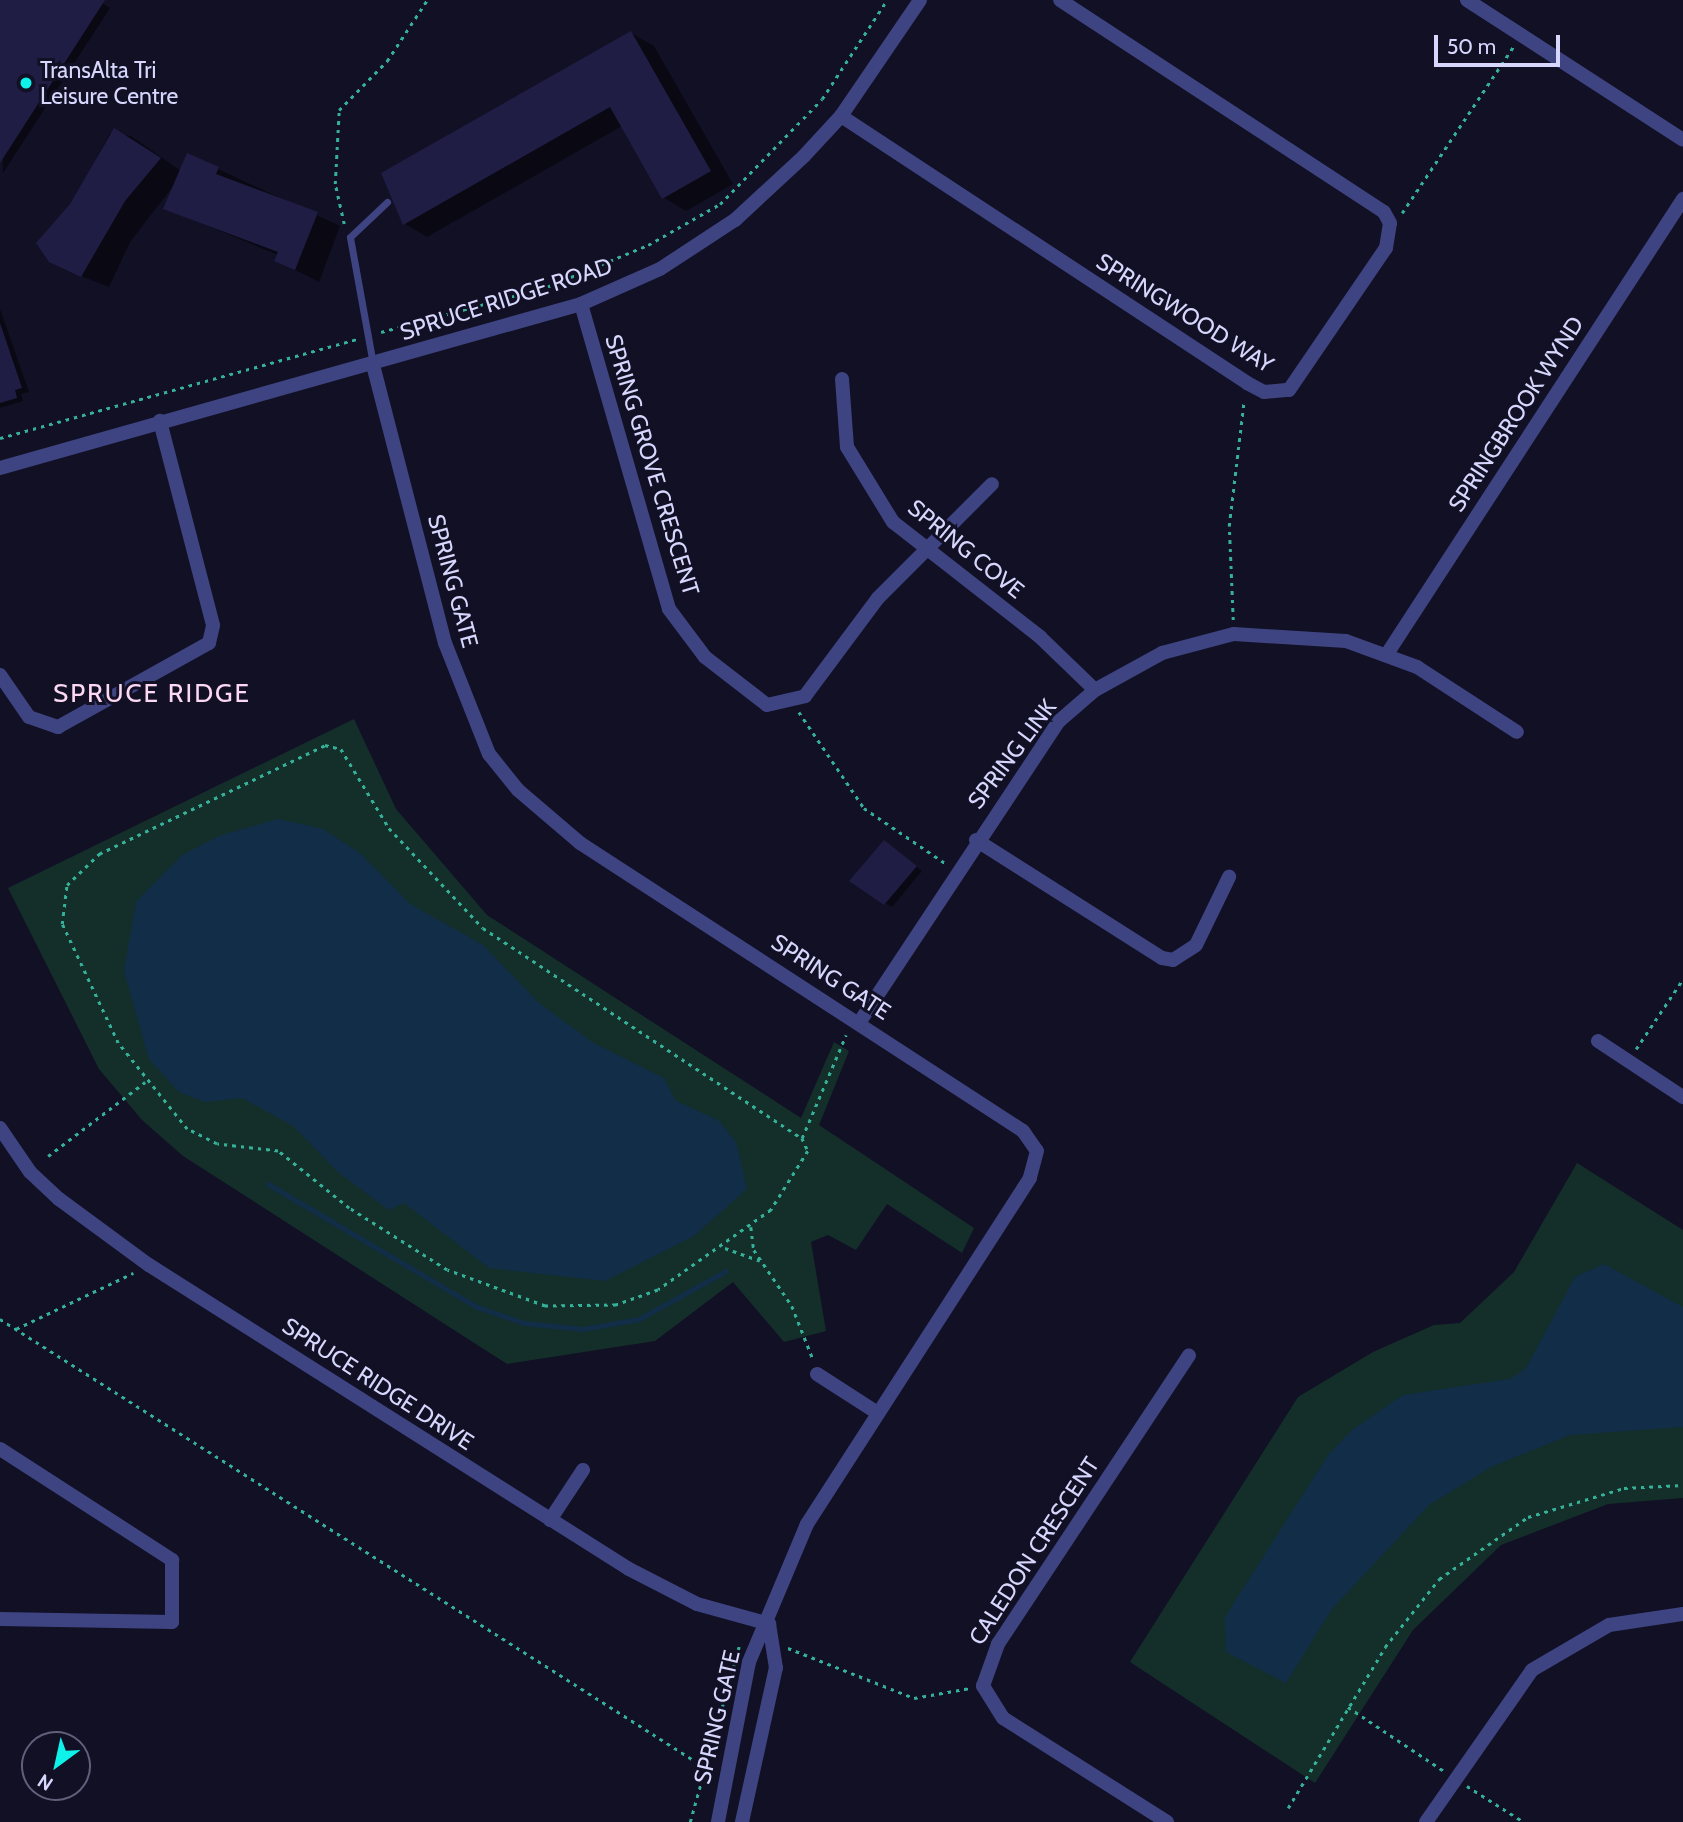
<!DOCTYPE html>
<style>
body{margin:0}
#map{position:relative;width:1683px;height:1822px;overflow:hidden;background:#111025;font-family:Cabin,sans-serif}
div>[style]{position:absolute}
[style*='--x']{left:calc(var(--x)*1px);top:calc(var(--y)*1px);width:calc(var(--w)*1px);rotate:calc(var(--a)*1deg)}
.green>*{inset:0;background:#142f2a}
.water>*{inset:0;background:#112d48}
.shadow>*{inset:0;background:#0007}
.stream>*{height:5px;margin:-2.5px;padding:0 2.5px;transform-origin:2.5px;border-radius:2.5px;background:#112d48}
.building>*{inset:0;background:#201d45}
.path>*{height:2.5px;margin-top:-1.25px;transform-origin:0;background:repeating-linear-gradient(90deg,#36b199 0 3.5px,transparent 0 8.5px)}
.service>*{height:7px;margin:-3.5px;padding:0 3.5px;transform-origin:3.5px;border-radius:3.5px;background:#3e4481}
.minor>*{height:14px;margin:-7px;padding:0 7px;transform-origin:7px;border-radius:7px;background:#3e4481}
.tertiary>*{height:14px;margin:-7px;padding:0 7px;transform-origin:7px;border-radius:7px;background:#3e4481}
.dots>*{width:19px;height:19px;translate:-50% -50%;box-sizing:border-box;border:4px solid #111025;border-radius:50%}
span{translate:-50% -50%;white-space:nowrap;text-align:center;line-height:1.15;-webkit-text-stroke:6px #111025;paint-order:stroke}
.poi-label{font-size:23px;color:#d7d7fd}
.left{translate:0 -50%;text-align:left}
.street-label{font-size:23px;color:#d7d7fd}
.quarter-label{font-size:26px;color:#fdd8f4;letter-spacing:2px}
.north{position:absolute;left:21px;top:1731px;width:70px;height:70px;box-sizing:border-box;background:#111025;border:2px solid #60607b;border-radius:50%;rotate:213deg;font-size:19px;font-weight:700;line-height:28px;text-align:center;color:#d7d7fd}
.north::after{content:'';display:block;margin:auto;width:24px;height:32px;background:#0ef2ea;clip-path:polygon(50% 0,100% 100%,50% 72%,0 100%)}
.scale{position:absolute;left:1434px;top:35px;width:126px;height:32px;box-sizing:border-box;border:4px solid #d7d7fd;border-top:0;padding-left:9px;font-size:21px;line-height:24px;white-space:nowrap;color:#d7d7fd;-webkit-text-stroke:5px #111025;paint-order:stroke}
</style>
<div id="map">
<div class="green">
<div style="clip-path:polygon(354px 719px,396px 809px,487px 915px,801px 1118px,834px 1042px,849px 1051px,819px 1125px,974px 1228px,962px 1253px,887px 1204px,856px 1250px,828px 1235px,811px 1242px,826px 1331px,784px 1342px,733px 1282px,655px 1341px,507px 1364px,183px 1156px,142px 1120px,99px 1069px,8px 888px)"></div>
<div style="clip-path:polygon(1577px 1163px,1683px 1230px,1683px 1498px,1608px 1504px,1501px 1545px,1413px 1630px,1315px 1783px,1130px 1662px,1298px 1397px,1373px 1352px,1434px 1325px,1460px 1323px,1514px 1272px)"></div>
</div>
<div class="water">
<div style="clip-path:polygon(278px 819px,323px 829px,361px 854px,410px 904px,483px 945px,539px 1003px,592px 1042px,664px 1078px,676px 1101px,718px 1120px,736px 1142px,747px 1189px,694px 1236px,605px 1281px,489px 1268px,404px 1203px,389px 1210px,339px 1173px,293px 1126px,242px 1098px,205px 1102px,179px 1092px,149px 1059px,124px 971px,136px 902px,182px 855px,219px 836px)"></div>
<div style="clip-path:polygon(1604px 1264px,1683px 1307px,1683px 1427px,1570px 1435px,1491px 1467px,1429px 1505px,1332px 1609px,1286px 1683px,1226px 1652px,1225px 1617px,1328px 1455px,1352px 1430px,1403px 1395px,1510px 1379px,1526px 1368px,1575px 1277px)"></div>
</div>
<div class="shadow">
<div style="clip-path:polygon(0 0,98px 0,110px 8px,3px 173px)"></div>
<div style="clip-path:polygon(631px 33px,654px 46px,733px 184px,686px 211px,663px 197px,622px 126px,427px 237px,405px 224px)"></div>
<div style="clip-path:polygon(110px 133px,131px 136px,181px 171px,188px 155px,340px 226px,319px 282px,276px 260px,278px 255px,165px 208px,174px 185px,130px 242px,109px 287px,63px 269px,39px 243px,71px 205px)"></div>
<div style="clip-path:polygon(0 309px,29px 392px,21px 394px,23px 401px,0 408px)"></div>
<div style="clip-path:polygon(891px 846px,922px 871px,892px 907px,885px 903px)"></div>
</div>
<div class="stream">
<div style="--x:268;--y:1184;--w:243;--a:30.5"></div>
<div style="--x:477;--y:1307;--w:50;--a:18.8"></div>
<div style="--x:524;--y:1323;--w:59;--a:5.8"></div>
<div style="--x:583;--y:1329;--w:57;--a:-10.1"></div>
<div style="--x:639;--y:1319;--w:99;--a:-28.9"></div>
</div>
<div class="building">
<div style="clip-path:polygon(0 0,105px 0,0 163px)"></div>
<div style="clip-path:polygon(631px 31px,711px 171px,662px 199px,610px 107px,403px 225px,381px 173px)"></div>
<div style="clip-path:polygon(114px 128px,161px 158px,125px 201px,81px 277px,49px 262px,36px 243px,70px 204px)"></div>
<div style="clip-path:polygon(187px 153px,219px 167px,216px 174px,318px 212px,295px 270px,274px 261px,278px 252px,163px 209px)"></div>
<div style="clip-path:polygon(0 323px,22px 388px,15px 390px,17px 398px,0 403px)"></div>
<div style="clip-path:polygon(884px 840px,917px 866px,884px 905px,849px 881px)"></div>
</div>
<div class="path">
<div style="--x:1402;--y:213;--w:200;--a:-56.2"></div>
<div style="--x:344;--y:224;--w:41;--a:-102.7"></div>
<div style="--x:335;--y:184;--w:74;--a:-86.9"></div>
<div style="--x:339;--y:110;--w:69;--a:-45.6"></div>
<div style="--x:387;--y:61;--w:73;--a:-56.7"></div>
<div style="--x:381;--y:332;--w:172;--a:-15.2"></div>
<div style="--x:547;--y:287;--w:109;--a:-22.6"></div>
<div style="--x:648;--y:245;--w:83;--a:-29.7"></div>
<div style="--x:720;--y:204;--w:146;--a:-45.8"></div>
<div style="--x:822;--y:99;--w:118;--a:-56.7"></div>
<div style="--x:0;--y:438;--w:371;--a:-15.5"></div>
<div style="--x:1233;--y:620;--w:94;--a:-92.4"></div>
<div style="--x:1229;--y:526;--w:127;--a:-83.2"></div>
<div style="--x:799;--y:712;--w:116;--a:55.9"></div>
<div style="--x:864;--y:808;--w:98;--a:34.2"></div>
<div style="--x:325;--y:745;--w:16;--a:14"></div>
<div style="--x:341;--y:749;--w:92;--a:58.7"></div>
<div style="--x:389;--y:828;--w:137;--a:46.8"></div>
<div style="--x:483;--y:928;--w:382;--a:33.4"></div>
<div style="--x:802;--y:1138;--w:14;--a:65"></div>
<div style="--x:808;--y:1151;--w:70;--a:122.1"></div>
<div style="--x:771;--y:1210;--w:138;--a:144.7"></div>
<div style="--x:658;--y:1290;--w:45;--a:160.3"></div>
<div style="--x:616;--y:1305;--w:71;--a:179.2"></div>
<div style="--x:545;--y:1306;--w:104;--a:-159.8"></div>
<div style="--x:447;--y:1270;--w:116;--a:-147.7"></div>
<div style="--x:349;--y:1208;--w:91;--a:-141.2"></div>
<div style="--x:278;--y:1151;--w:61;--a:-173.5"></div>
<div style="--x:217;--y:1144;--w:34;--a:-153"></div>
<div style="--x:187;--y:1129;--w:110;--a:-128.7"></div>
<div style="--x:118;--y:1043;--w:132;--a:-115.2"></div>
<div style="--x:62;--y:924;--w:39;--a:-83"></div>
<div style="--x:67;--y:885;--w:45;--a:-44.1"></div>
<div style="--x:99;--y:854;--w:251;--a:-25.7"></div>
<div style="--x:1636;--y:1049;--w:84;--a:-56.1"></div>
<div style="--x:802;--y:1138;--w:112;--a:-66.9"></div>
<div style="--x:48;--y:1156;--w:122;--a:-37.3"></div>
<div style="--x:751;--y:1227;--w:23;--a:83"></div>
<div style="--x:754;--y:1250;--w:68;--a:55.8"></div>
<div style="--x:792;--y:1306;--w:57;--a:68.4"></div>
<div style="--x:725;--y:1248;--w:37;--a:20"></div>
<div style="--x:0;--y:1319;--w:833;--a:32.45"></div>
<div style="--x:16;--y:1329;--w:130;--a:-25.6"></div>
<div style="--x:788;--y:1648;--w:136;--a:21.6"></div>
<div style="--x:914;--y:1698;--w:57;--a:-10.1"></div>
<div style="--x:1348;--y:1707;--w:115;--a:33.7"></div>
<div style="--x:1467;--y:1786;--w:67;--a:32.3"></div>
<div style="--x:1288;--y:1808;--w:188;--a:-58.9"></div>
<div style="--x:1385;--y:1647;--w:87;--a:-51.5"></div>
<div style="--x:1439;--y:1579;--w:108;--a:-34.9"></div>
<div style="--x:1528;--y:1517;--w:100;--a:-16.8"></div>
<div style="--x:1624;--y:1488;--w:59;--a:-2.9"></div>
<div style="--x:690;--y:1822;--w:182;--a:-74.4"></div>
</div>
<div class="service">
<div style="--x:373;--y:364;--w:129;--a:-100.3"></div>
<div style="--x:350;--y:237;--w:51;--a:-43.4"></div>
</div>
<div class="minor">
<div style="--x:1467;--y:0;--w:257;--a:32.9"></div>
<div style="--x:841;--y:116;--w:486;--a:33.3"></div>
<div style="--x:1247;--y:383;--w:19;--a:28"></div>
<div style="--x:1264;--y:392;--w:25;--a:-5"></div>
<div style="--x:1289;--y:390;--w:172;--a:-55.7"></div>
<div style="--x:1386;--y:248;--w:25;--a:-81"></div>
<div style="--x:1390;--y:223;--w:13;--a:-119"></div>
<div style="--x:1384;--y:212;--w:387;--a:-146.8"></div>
<div style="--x:581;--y:304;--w:317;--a:73.9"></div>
<div style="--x:669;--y:609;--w:60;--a:53.1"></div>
<div style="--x:705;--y:657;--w:78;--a:37.7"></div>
<div style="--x:767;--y:705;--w:39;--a:-13"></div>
<div style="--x:805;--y:696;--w:122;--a:-53.3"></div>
<div style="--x:878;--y:598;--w:161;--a:-45"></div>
<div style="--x:373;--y:365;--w:287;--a:75.5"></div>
<div style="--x:445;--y:643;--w:119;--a:68.4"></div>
<div style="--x:489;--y:754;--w:46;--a:51.1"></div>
<div style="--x:518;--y:790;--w:82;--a:40.5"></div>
<div style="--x:580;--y:843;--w:528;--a:33.03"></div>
<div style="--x:1023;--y:1131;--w:24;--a:55"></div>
<div style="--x:1037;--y:1151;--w:28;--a:105"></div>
<div style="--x:1030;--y:1178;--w:412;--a:122.8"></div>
<div style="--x:807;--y:1524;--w:150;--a:112.8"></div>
<div style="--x:749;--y:1662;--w:163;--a:101"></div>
<div style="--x:842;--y:379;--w:68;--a:85.8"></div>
<div style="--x:847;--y:447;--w:88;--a:58.5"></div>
<div style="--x:893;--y:522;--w:187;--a:38"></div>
<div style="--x:1040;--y:637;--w:76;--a:43.9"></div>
<div style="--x:1387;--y:654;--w:543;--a:-56.95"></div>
<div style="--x:0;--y:675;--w:51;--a:55.4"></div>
<div style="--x:29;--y:717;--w:31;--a:19"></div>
<div style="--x:58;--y:727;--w:173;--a:-29.1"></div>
<div style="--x:209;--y:643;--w:18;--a:-77"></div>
<div style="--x:213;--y:625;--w:211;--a:-104.6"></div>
<div style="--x:976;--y:840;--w:220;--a:32.4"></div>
<div style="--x:1162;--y:958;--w:11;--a:10"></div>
<div style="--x:1173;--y:960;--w:27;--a:-33"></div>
<div style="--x:1196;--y:945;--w:76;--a:-64.1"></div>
<div style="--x:859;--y:1023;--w:361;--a:-56.5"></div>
<div style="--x:1058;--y:722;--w:49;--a:-40.9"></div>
<div style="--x:1095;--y:690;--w:77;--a:-28.9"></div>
<div style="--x:1162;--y:653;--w:74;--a:-14.8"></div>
<div style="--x:1234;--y:634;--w:112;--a:3.6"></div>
<div style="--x:1346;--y:641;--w:76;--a:20.1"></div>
<div style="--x:1417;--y:667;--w:119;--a:33"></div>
<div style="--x:1598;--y:1041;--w:102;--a:33.4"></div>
<div style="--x:0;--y:1128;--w:53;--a:55.7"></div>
<div style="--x:30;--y:1172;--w:40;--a:43"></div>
<div style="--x:59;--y:1199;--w:112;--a:36.3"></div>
<div style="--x:149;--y:1265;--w:568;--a:32.35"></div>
<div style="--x:629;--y:1569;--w:76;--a:27.2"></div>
<div style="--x:697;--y:1604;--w:75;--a:15.5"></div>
<div style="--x:817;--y:1374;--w:70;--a:32.8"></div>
<div style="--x:0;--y:1449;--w:205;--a:32.8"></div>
<div style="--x:172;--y:1560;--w:62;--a:90"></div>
<div style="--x:172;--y:1622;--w:172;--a:-179"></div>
<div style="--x:550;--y:1520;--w:60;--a:-56.6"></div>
<div style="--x:742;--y:1822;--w:158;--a:-77.6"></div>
<div style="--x:776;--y:1668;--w:45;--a:-99"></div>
<div style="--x:1167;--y:1822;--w:194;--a:-147.6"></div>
<div style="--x:1003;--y:1718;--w:38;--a:-122"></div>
<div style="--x:983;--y:1686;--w:45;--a:-70.3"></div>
<div style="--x:998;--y:1644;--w:346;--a:-56.5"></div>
<div style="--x:1426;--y:1822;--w:185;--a:-55.1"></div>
<div style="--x:1532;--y:1670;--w:89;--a:-30.3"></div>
<div style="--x:1609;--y:1625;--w:75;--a:-8.5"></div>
</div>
<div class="tertiary">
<div style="--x:0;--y:468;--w:604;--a:-15.76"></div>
<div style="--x:581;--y:304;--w:86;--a:-23.9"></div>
<div style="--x:660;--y:269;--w:90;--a:-33.2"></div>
<div style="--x:735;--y:220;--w:94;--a:-42.8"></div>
<div style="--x:804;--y:156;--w:54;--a:-47.2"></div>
<div style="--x:841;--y:116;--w:140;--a:-55.7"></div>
</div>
<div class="dots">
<div style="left:26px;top:83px;background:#0ef2ea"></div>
</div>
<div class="poi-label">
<span class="left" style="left:40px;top:83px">TransAlta Tri<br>Leisure Centre</span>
</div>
<div class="street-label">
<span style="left:506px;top:299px;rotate:-18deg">SPRUCE RIDGE ROAD</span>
<span style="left:1185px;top:313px;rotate:32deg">SPRINGWOOD WAY</span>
<span style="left:1516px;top:414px;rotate:-57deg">SPRINGBROOK WYND</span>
<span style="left:652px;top:465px;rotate:73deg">SPRING GROVE CRESCENT</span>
<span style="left:966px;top:549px;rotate:39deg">SPRING COVE</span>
<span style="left:453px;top:581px;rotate:75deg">SPRING GATE</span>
<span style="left:1012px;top:754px;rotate:-53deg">SPRING LINK</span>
<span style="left:831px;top:977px;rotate:33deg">SPRING GATE</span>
<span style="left:378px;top:1384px;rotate:33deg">SPRUCE RIDGE DRIVE</span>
<span style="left:1034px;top:1551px;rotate:-57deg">CALEDON CRESCENT</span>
<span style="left:717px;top:1717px;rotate:-77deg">SPRING GATE</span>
</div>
<div class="quarter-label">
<span style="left:152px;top:694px">SPRUCE RIDGE</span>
</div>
<div class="north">N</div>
<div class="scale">50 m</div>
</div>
